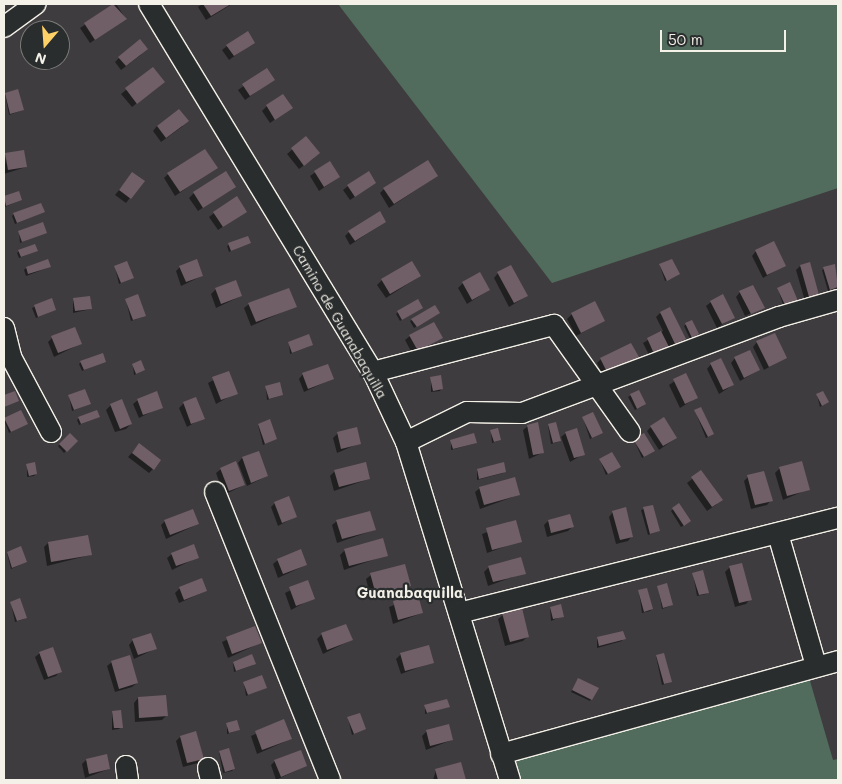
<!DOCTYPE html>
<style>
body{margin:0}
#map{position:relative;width:842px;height:784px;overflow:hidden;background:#3f3c3f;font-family:Mali,sans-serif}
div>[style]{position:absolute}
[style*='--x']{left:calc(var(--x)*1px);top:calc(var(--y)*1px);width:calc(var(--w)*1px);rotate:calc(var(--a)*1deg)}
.green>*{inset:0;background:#516c5c}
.shadow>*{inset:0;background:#0007}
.building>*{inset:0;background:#715f67}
.roads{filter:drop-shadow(1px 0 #f4f1e8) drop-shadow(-1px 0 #f4f1e8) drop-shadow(0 1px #f4f1e8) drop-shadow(0 -1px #f4f1e8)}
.minor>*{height:20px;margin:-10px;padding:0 10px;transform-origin:10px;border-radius:10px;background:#2a2d2e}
span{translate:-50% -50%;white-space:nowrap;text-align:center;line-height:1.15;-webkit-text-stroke:4.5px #2a2d2e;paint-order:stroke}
.street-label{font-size:14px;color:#f4f1e8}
.neighbourhood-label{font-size:15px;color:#f4f1e8;font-weight:700}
.frame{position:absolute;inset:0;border:5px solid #f4f1e8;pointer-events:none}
.north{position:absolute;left:20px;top:20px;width:50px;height:50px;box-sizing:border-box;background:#2a2d2e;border:1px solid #7b7b78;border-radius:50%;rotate:198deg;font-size:14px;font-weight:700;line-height:20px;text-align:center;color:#f4f1e8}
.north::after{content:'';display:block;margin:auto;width:18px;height:22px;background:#ffd166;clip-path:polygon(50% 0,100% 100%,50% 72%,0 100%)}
.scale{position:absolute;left:660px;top:30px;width:126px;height:22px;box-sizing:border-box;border:2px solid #f4f1e8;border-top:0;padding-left:6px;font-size:15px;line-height:18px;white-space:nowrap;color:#f4f1e8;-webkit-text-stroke:4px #2a2d2e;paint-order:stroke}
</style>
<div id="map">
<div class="green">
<div style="clip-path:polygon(338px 4px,838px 4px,838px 188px,552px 283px)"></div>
<div style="clip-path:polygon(808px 674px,833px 760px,838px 759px,838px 780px,510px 780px,501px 754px)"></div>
</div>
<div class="shadow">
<div style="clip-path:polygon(116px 4px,126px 19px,90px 43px,80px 28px)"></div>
<div style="clip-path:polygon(202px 4px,232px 4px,206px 20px,198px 7px)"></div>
<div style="clip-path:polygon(254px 42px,229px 60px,222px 50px,227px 46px)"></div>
<div style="clip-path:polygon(142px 54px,121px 70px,115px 62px,119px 58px)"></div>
<div style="clip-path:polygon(153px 68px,159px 86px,132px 107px,121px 94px)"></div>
<div style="clip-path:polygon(267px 70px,273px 80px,245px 100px,238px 90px)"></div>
<div style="clip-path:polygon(5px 94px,22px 110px,20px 111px,9px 115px)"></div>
<div style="clip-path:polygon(267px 106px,291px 108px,270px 123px,262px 111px)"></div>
<div style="clip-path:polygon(157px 126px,183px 126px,161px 142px,153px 131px)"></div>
<div style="clip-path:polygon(306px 138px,314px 158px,299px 169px,287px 154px)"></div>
<div style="clip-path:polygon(6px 154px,26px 167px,4px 174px)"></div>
<div style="clip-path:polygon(330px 162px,339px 177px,319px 191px,310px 176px)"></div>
<div style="clip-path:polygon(216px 168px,175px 196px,164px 178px,168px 174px)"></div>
<div style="clip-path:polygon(132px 174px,143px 181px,126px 203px,115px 195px)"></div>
<div style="clip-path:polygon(437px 176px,389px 208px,380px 193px,384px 189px)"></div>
<div style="clip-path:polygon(375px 183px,350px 200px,343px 190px,348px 186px)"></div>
<div style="clip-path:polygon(234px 186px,198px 211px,189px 198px,194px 193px)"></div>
<div style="clip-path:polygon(18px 192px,21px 200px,5px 207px,4px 198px)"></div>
<div style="clip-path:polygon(43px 212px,15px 224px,12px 216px,14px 214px)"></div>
<div style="clip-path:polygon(245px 212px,218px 230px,209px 217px,214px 213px)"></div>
<div style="clip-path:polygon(385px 222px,350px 245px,345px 236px,349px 232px)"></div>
<div style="clip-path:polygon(19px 232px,46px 232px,20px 243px)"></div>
<div style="clip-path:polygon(250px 242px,229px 252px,227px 246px,229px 245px)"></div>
<div style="clip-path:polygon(37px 251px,19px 258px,17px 253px,19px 251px)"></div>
<div style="clip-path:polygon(756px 251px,785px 265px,763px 278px,752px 256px)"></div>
<div style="clip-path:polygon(834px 265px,838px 288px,828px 291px,822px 270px)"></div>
<div style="clip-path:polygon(660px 266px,676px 276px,665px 281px)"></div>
<div style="clip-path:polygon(800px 266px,817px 294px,805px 301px,796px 270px)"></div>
<div style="clip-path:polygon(50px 267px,26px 276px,24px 270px,26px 268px)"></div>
<div style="clip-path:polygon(115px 267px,132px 278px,119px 284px)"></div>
<div style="clip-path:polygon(180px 267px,202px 276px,181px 286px,176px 271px)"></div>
<div style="clip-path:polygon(498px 273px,527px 296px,509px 307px,494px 278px)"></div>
<div style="clip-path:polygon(420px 276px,386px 298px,377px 285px,382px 280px)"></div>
<div style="clip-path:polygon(463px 283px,489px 290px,467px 304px,458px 288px)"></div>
<div style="clip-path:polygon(216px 289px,241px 296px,216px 308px,211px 294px)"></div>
<div style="clip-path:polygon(778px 289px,797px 300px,784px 308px)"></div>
<div style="clip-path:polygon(740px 292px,763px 308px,745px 316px,736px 297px)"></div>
<div style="clip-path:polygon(51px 300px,55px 310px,36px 318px,32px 308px)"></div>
<div style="clip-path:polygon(73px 300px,91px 309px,73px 313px)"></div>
<div style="clip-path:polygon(126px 300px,142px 317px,131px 321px)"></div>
<div style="clip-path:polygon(711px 302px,733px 317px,717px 328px,706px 306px)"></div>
<div style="clip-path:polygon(249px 304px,296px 306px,251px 326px,244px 308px)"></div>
<div style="clip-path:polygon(422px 308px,400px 321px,396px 314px,398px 312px)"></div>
<div style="clip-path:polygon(439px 313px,414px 328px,410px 321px,412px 320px)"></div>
<div style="clip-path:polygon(660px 313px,684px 339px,651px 359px,643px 343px,663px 331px,656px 317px)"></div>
<div style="clip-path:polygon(572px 314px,604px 321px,576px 336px,567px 319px)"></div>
<div style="clip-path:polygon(691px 321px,698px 334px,690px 339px,684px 326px)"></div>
<div style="clip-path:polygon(410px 336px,441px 338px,413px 355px,405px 340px)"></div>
<div style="clip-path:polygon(52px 338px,80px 344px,54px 357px,48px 342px)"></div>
<div style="clip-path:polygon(757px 342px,785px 358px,764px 370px,753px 347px)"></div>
<div style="clip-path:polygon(289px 343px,310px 346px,290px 354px)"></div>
<div style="clip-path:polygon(637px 357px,603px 376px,597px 363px,601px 359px)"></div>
<div style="clip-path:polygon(735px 358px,759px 370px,740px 381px,731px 363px)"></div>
<div style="clip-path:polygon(105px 361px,82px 371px,79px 364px,81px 362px)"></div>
<div style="clip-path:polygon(711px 364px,733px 385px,719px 394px,707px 369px)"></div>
<div style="clip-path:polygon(133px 365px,144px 370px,134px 375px)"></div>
<div style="clip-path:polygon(228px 372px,236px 393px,216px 404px,208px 383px)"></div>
<div style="clip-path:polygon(303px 374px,332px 379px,304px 392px,299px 379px)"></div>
<div style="clip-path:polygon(685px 374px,696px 398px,680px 408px,669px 385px)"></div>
<div style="clip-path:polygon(431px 378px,441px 389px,440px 391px,431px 392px)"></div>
<div style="clip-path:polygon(266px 387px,282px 395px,267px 400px)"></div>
<div style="clip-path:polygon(639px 391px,643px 406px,635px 410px,628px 397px)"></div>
<div style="clip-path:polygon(817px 395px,825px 404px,820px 407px)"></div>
<div style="clip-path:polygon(69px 396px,89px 404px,72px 411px)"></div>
<div style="clip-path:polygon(138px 400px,161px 407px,139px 418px,133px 404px)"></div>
<div style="clip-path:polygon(184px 403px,203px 418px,187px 427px,179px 408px)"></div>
<div style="clip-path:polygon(111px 405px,131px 424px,126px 429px,115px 432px,106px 410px)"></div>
<div style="clip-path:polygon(20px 411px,24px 425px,9px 433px,4px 420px)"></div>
<div style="clip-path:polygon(695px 411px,712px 434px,710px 436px,706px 438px)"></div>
<div style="clip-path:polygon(99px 417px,79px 425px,77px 420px,79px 418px)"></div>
<div style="clip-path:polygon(583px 418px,599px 434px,590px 439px)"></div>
<div style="clip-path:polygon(258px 425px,276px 439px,263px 445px)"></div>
<div style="clip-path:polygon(548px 425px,560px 441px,558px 442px,551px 444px)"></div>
<div style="clip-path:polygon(528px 426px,542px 453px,529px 459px,523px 430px)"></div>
<div style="clip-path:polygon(651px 427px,676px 438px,659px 450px,647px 431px)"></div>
<div style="clip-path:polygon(491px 432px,500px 440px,498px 441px,492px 443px)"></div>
<div style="clip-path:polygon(338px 433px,360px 443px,337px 453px,333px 438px)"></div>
<div style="clip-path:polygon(566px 433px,584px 454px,570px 462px,561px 437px)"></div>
<div style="clip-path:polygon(70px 435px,76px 441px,64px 453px,58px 446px)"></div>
<div style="clip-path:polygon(634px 440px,652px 452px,642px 458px)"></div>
<div style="clip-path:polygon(451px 441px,476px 443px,451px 450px)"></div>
<div style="clip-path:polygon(139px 445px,153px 469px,149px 473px,128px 457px)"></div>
<div style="clip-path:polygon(242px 458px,267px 476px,247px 486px,238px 463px)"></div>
<div style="clip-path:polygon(600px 460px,617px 468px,606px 475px)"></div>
<div style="clip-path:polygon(503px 463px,503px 473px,477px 480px,477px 470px)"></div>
<div style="clip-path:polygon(27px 465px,36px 474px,34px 476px,27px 477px)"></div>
<div style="clip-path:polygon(780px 468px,809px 489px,783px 500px,775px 473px)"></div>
<div style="clip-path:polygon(221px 469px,244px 485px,224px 495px,216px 473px)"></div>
<div style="clip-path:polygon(335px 471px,369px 479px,334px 491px,330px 476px)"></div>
<div style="clip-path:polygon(701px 472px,717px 504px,707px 511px,687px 483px)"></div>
<div style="clip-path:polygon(748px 477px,771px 500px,767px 505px,751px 509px,744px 481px)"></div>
<div style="clip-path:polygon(480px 488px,518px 495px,480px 509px,475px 492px)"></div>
<div style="clip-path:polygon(275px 503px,295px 517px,278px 526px,271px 507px)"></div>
<div style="clip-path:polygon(679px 505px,688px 523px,681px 527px,671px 511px)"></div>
<div style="clip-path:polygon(652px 506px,659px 531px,648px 535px,641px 510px)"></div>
<div style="clip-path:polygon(613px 512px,632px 536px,628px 541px,616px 544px,609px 517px)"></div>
<div style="clip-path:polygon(569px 515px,572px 527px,568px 531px,547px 537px,544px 525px,548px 521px)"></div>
<div style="clip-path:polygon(165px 521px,198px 524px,166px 539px,161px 525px)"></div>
<div style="clip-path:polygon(337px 521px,374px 530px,337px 543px,332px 525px)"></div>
<div style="clip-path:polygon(515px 522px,520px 541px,487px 553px,482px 534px)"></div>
<div style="clip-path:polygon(48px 543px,90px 555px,47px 566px,44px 547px)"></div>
<div style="clip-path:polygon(345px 550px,387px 555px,344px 570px,340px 555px)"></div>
<div style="clip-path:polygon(7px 553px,26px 562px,11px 569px)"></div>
<div style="clip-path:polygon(172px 554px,198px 557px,172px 570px,167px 558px)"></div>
<div style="clip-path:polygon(278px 560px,306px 565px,278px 578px,273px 564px)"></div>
<div style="clip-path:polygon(489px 567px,524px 573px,488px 586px,484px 572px)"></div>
<div style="clip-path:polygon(730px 567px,750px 599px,746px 604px,735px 607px,725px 572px)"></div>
<div style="clip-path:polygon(693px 574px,708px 592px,706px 594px,697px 596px)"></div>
<div style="clip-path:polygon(371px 575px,409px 585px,371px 599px,366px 579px)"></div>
<div style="clip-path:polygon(307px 582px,313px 598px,291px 610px,285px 593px)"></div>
<div style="clip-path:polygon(658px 587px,672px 605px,670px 606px,662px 609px)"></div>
<div style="clip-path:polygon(180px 588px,206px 591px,179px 603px,175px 593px)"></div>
<div style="clip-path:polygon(639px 592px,652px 609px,650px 611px,642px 613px)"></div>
<div style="clip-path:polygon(417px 596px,422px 613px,393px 624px,389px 607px)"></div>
<div style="clip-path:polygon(11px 603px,26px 617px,24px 619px,15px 622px)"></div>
<div style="clip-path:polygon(550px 608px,563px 616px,551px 621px)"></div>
<div style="clip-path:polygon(503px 615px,528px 636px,523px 641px,505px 646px,498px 619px)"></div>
<div style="clip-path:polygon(254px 627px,260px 643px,228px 658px,222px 642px)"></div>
<div style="clip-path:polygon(623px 632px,622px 641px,597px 648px,597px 639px)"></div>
<div style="clip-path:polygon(322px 634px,351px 640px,323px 654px,317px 639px)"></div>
<div style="clip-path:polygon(133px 640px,155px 649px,134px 659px,129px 645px)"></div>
<div style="clip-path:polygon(40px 653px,60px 671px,56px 676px,44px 680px,35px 657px)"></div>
<div style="clip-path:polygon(401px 654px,433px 662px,401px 674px,396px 659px)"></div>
<div style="clip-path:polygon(656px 656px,670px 681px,668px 683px,662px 685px)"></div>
<div style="clip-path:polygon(112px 662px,137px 683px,132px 687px,115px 692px,107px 666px)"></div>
<div style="clip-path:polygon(233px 663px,253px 665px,234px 672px)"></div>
<div style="clip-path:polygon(577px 681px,591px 699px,590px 701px,571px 692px)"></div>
<div style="clip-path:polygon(244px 683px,265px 688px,246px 696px)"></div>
<div style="clip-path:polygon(138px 698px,167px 715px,162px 720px,135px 722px,134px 703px)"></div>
<div style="clip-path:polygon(425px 706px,448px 707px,425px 714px)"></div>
<div style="clip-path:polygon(112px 712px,121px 727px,119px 729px,112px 730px)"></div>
<div style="clip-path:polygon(348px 718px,365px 728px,352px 735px)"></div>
<div style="clip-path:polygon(284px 721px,291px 739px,257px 754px,251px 736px)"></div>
<div style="clip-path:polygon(227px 724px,239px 730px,227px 734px)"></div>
<div style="clip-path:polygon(427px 731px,452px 740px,426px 750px,422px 736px)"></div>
<div style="clip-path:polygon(180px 737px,202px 759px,198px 763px,183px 767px,176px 741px)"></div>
<div style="clip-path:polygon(219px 752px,234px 769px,232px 771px,223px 773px)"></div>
<div style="clip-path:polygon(86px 760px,109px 769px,85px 778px,82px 764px)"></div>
<div style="clip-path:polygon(275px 761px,306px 766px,276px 780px,271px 765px)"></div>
<div style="clip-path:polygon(460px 763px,465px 780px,433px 780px,436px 770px)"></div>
</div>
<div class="building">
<div style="clip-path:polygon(113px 4px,127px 19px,95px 40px,84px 23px)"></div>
<div style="clip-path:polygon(203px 4px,231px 4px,211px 16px)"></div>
<div style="clip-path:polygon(248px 31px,255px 43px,234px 56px,226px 45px)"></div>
<div style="clip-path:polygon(140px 39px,148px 49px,126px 66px,118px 57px)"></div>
<div style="clip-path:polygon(153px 67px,165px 82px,137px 104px,125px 88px)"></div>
<div style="clip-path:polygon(267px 68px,275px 80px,250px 96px,242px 84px)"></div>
<div style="clip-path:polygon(18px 89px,24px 110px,10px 114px,5px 93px)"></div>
<div style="clip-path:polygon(283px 94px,293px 108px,275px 120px,266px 105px)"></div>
<div style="clip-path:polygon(179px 109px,189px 121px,166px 138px,157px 126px)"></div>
<div style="clip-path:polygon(306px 136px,320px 153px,304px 166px,291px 148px)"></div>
<div style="clip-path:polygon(205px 149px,218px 168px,180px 192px,167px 173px)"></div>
<div style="clip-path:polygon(24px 150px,27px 167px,8px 170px,5px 153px)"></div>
<div style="clip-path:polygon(428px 160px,438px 176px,394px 204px,383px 188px)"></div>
<div style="clip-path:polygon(330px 161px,340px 177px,324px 187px,314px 171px)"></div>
<div style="clip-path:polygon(226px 171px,236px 187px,203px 208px,193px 192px)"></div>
<div style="clip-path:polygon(369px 171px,376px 183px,355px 197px,347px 185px)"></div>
<div style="clip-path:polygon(132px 172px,145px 181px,131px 199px,119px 190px)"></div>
<div style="clip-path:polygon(19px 191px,22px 200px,6px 206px,4px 196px)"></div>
<div style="clip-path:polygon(237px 196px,247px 212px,223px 227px,213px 212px)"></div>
<div style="clip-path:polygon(41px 203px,45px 212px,17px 223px,13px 213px)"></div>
<div style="clip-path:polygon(380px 211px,386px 222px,355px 241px,348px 231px)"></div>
<div style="clip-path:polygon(43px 222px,47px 233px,22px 242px,18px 231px)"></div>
<div style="clip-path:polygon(248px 236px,251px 243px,231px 251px,228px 243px)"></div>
<div style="clip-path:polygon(774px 241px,786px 266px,767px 275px,755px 250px)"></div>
<div style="clip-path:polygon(35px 244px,38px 251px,21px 257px,18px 250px)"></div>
<div style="clip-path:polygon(48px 259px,51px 267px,28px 274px,26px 267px)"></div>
<div style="clip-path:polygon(197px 259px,203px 276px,186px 282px,179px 266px)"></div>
<div style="clip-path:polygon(672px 259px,680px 274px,667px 281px,659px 264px)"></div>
<div style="clip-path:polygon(127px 261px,134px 278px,121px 283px,114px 266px)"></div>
<div style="clip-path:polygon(412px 261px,421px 276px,390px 294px,381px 279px)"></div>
<div style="clip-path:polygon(810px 262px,819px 295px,809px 297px,800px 265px)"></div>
<div style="clip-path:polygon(835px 264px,838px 287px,830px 290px,823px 267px)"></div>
<div style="clip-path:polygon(511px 265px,528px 296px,514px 303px,497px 272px)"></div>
<div style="clip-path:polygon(480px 272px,490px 290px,472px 300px,462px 282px)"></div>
<div style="clip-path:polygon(236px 280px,242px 296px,221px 304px,215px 288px)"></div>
<div style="clip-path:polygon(790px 282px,798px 301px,786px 307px,777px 288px)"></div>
<div style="clip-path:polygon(753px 285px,765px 308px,751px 314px,739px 291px)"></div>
<div style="clip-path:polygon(289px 288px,297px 307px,256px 322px,248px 303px)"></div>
<div style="clip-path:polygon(138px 294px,146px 316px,133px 320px,125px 299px)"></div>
<div style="clip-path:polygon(723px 294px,735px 318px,722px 324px,710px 301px)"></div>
<div style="clip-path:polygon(90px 296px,92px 309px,75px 311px,73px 298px)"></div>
<div style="clip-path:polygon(52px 298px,56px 310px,38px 317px,34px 305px)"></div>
<div style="clip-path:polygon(418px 299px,423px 308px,402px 320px,397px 311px)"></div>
<div style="clip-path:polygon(595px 301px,605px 321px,581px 333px,571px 313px)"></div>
<div style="clip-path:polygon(435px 305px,440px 313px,417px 327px,411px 319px)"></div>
<div style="clip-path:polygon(670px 307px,686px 339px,675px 344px,660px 312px)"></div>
<div style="clip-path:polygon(692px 320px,699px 334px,692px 338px,685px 323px)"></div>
<div style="clip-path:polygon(434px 322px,443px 338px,418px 351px,409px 335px)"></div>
<div style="clip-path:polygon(75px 327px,82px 344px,58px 353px,51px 336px)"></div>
<div style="clip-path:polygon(661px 331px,670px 349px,655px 356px,647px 338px)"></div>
<div style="clip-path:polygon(775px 333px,787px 358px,769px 367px,756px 341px)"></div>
<div style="clip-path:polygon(309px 334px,313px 345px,292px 353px,288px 342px)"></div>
<div style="clip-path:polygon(631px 343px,639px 357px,607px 372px,600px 358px)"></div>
<div style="clip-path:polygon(750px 350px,760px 370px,744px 378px,734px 357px)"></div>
<div style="clip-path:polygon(103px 353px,106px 362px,84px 370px,80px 361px)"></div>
<div style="clip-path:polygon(721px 358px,734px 385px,723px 390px,710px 363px)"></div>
<div style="clip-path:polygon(141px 360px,145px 370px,136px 374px,132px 364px)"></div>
<div style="clip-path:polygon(328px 364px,334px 379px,308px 389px,302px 373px)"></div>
<div style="clip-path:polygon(229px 371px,238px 394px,221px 400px,212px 377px)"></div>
<div style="clip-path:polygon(686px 373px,698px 398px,685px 404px,673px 379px)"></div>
<div style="clip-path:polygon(441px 375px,443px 389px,433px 391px,430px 377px)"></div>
<div style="clip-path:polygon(280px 382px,283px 395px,269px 399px,265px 386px)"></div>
<div style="clip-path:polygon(85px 389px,91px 404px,74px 410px,68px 395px)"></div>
<div style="clip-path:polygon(639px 390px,646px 404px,637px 409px,630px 394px)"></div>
<div style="clip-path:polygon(15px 391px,19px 401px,4px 407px,4px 395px)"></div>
<div style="clip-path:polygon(157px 391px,163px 408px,143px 415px,137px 399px)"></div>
<div style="clip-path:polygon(823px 391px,829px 402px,822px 406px,816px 394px)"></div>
<div style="clip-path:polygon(196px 397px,205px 419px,191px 424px,183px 402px)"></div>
<div style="clip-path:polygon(122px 399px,132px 424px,120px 429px,110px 404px)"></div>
<div style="clip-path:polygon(701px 407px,714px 434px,708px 437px,694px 410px)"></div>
<div style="clip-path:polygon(21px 410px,28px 424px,11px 432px,4px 418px)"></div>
<div style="clip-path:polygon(97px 410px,100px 417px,81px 424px,78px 417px)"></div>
<div style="clip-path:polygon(593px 412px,603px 433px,592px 438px,582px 417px)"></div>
<div style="clip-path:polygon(664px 417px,677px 438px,663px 446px,650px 426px)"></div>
<div style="clip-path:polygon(270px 419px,277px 439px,265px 444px,258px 424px)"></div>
<div style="clip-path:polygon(538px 422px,544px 453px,533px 455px,527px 425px)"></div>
<div style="clip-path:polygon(556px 422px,561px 441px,553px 443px,548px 424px)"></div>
<div style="clip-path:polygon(357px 427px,361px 444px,341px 449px,337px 432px)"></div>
<div style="clip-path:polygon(498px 428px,501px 440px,494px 442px,490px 430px)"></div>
<div style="clip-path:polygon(577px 428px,585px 455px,574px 458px,565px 432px)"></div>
<div style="clip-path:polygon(70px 433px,78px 441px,67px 452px,59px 444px)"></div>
<div style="clip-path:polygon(474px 433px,477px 443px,453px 449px,450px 440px)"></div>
<div style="clip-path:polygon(644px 433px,655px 451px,644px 457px,633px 439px)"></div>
<div style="clip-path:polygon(139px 443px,161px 460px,154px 470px,132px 453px)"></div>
<div style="clip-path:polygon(259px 451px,268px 476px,251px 483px,242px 457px)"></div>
<div style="clip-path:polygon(612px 452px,621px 467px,608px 474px,599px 459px)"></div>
<div style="clip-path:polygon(236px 461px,245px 485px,229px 491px,220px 468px)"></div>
<div style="clip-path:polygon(802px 461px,810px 490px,787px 496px,779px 467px)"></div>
<div style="clip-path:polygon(35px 462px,37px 474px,29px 476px,26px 464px)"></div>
<div style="clip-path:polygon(366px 462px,370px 479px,339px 487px,334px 470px)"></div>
<div style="clip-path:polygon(504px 462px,506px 472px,479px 479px,477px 469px)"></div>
<div style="clip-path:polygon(701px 470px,723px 500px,712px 507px,691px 477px)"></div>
<div style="clip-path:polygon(764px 471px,773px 501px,755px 505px,747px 475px)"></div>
<div style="clip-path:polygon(515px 477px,520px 495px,484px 505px,479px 487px)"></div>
<div style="clip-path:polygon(289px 496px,297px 517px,282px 523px,274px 502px)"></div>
<div style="clip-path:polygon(679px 503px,691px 521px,684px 526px,672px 508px)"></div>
<div style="clip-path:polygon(653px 505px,660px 531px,650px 534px,643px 507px)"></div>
<div style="clip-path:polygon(626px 507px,633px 537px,620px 540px,612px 511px)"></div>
<div style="clip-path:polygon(193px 509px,199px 524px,170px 535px,164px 520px)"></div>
<div style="clip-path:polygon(370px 511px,376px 530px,342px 539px,336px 520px)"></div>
<div style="clip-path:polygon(570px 514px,574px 527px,551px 533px,548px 520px)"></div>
<div style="clip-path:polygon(516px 520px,522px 542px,492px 550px,486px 528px)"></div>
<div style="clip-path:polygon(88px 535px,92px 555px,51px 562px,48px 542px)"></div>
<div style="clip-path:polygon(383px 538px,388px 556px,349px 566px,344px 549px)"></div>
<div style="clip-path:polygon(194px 544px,199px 558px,176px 566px,171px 553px)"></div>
<div style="clip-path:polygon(21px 546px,27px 562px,12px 568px,7px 552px)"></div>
<div style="clip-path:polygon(301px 549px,307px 565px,283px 574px,277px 559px)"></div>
<div style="clip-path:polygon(521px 557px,526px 574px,493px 582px,488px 566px)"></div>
<div style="clip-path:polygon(742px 563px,752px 600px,739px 603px,729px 566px)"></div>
<div style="clip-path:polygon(405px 564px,411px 586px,376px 595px,370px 573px)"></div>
<div style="clip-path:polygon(703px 570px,709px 593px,699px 595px,692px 573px)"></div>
<div style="clip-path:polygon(202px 578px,207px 591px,184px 600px,179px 587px)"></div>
<div style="clip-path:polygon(308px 580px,315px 599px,296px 606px,289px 587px)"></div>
<div style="clip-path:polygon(667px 583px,673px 605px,663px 608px,657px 586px)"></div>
<div style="clip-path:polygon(647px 588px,653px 609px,644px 612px,638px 590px)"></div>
<div style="clip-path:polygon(418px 595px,423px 613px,398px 620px,393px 601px)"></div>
<div style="clip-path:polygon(20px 598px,27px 618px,17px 621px,10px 602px)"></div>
<div style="clip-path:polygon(561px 604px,564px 617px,553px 619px,550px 607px)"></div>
<div style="clip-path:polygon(522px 608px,529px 637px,510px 642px,502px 613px)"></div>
<div style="clip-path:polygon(346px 624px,353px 640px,327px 650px,321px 633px)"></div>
<div style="clip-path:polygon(255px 626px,262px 643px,232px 654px,226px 637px)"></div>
<div style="clip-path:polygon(623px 631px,626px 639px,599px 646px,597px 637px)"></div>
<div style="clip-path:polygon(151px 633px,157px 649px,138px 655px,132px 639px)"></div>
<div style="clip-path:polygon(429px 645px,434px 663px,405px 671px,400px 653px)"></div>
<div style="clip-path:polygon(53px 647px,62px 672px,48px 677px,39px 652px)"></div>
<div style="clip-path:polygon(664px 653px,672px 682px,664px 684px,656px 655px)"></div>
<div style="clip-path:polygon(252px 654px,256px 664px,236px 671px,233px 662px)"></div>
<div style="clip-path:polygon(130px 655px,138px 683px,119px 689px,111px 661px)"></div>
<div style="clip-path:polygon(262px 675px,267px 688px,248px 695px,243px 682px)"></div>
<div style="clip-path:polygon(578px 678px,599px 688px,592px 700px,572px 690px)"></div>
<div style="clip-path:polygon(166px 695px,168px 716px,139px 718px,138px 697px)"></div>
<div style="clip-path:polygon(447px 699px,450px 707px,427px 713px,424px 705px)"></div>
<div style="clip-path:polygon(121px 710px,123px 728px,114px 728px,112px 711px)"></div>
<div style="clip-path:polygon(360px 713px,366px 729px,354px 734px,347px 717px)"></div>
<div style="clip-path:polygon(284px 719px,292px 739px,262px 750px,255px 731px)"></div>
<div style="clip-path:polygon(237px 720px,240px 730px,229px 733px,226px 723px)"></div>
<div style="clip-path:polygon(449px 724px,453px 740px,430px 746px,426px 730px)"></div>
<div style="clip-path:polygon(196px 731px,204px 759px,187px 763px,180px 736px)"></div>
<div style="clip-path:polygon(229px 748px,235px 769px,225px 772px,219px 751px)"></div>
<div style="clip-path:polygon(301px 750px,307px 766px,281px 777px,274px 760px)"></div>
<div style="clip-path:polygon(107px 754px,110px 769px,89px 774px,86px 759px)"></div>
<div style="clip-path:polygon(461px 762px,466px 780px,438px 780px,435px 769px)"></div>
</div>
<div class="roads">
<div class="minor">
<div style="--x:149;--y:4;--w:431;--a:58.7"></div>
<div style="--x:373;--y:372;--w:77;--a:64.8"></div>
<div style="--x:406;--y:442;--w:354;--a:72.9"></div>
<div style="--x:4;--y:27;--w:39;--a:-36"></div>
<div style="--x:4;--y:328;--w:30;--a:76"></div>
<div style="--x:11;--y:357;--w:85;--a:61.9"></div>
<div style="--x:373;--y:372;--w:187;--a:-14.6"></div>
<div style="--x:554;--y:325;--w:131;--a:54.6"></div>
<div style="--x:406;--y:442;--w:68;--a:-26.2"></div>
<div style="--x:467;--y:412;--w:55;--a:1"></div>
<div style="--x:522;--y:413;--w:274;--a:-20.5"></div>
<div style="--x:779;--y:317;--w:61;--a:-16.1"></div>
<div style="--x:215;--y:492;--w:310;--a:68.2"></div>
<div style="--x:778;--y:534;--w:137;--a:73.9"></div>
<div style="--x:459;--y:613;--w:391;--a:-14.1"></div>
<div style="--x:501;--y:754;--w:350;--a:-15.4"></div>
<div style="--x:126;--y:766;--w:14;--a:82"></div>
<div style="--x:208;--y:768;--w:12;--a:76"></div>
</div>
</div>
<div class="street-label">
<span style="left:340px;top:322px;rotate:60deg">Camino de Guanabaquilla</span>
</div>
<div class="neighbourhood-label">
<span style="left:410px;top:593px">Guanabaquilla</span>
</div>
<div class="frame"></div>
<div class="north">N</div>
<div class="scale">50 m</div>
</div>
